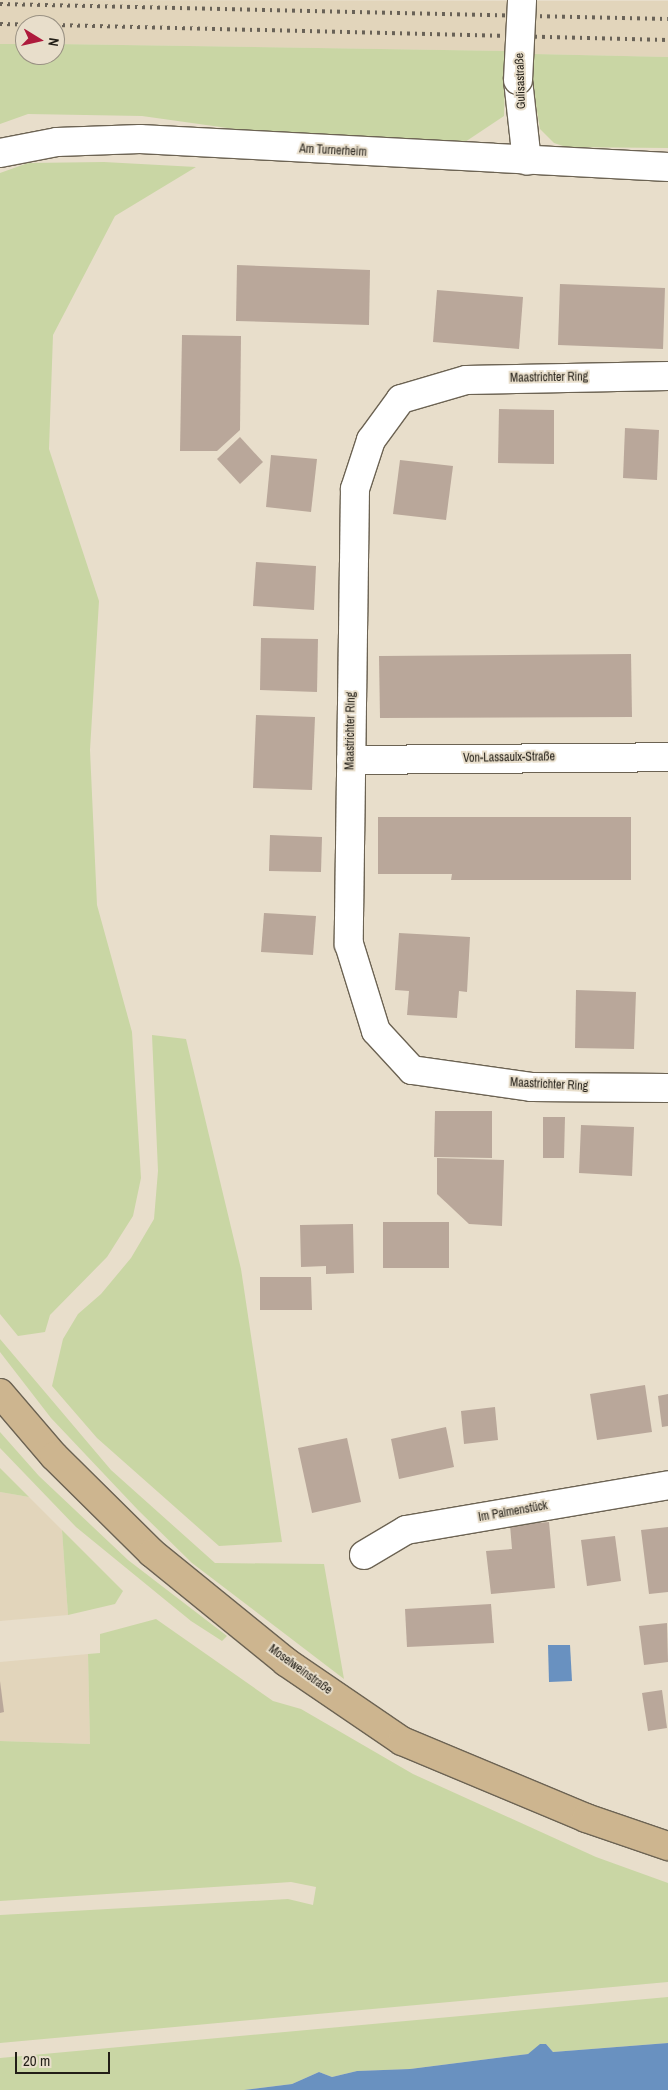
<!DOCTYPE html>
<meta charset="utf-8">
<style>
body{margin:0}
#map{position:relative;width:668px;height:2090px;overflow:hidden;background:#e8decb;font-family:"Archivo Narrow",sans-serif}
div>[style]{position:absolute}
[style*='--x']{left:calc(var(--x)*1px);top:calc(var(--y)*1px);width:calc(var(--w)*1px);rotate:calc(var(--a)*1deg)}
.built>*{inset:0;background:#e2d5bb}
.green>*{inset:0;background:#c9d6a4}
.water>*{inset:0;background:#6991c0}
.building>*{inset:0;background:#b9a79a}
.roads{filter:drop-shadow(1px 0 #6c6353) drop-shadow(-1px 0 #6c6353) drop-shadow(0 1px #6c6353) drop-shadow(0 -1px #6c6353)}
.minor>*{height:28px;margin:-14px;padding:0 14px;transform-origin:14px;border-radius:14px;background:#fff}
.major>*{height:28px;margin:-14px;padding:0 14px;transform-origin:14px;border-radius:14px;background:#cdb58f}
.rail>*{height:4px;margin-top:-2px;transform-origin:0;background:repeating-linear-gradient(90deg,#696257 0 2.5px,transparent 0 7.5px)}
.bridges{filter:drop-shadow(1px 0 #6c6353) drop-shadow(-1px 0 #6c6353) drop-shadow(0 1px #6c6353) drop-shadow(0 -1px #6c6353)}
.minor-bridge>*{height:28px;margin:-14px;padding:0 14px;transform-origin:14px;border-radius:14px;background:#fff}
span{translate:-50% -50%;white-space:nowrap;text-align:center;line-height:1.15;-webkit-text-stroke:4px #e8decb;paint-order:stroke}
.street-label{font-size:12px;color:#221e17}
.north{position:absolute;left:15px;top:15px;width:50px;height:50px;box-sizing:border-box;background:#e8decb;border:1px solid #999183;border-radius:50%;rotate:99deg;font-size:14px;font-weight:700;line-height:20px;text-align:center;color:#221e17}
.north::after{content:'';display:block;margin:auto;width:18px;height:22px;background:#ae1a3c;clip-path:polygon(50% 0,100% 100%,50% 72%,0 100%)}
.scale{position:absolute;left:15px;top:2052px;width:95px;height:22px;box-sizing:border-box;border:2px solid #221e17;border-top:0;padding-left:6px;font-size:15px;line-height:18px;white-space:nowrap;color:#221e17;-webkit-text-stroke:4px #e8decb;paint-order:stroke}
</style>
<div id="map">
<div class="built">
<div style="clip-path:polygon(0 0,509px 1px,506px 51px,55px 44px,55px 25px,25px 25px,25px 44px,0 44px)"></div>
<div style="clip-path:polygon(536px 1px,668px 1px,668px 57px,534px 54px)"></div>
<div style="clip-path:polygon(0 1492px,29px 1497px,62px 1530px,68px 1615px,0 1621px)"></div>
<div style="clip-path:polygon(88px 1654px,90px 1744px,0 1741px,0 1662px)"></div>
</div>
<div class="green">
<div style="clip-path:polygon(0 44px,25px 44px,25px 55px,55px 55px,55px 44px,506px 51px,504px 116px,465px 142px,256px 132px,142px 116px,28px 114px,0 124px)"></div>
<div style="clip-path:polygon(534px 54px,668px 57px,668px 148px,566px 147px,554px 143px,540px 129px,532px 80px)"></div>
<div style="clip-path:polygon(104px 162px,196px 167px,115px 216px,53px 335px,49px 449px,99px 601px,90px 750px,97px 905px,132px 1032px,141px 1178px,133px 1216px,107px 1257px,50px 1315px,45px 1332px,18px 1336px,0 1314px,0 173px,28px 163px)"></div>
<div style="clip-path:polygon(152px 1035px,186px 1039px,241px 1269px,282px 1542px,219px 1546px,97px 1438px,52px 1386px,63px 1339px,78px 1314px,101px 1294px,131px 1258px,154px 1219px,158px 1171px)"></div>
<div style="clip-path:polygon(0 1339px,111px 1470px,215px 1563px,324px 1564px,344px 1679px,192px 1563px,138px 1510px,51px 1418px,0 1352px)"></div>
<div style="clip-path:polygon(0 1432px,39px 1476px,128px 1560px,227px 1636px,222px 1641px,191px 1621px,76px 1527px,0 1448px)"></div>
<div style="clip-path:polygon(0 1468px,29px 1497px,0 1492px)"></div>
<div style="clip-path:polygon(62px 1530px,123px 1591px,115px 1604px,68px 1615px)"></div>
<div style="clip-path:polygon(156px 1619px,273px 1701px,301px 1709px,413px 1774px,596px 1857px,668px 1883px,668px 1982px,0 2043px,0 1915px,288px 1899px,313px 1905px,316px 1887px,291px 1882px,0 1901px,0 1741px,90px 1744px,88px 1654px,100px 1653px,100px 1634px)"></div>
<div style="clip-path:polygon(668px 1997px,668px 2043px,553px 2052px,546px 2044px,528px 2054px,410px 2069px,357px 2071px,332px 2077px,319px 2072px,292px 2084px,244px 2090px,0 2090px,0 2058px)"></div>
</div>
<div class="water">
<div style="clip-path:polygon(548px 1645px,570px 1645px,572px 1681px,549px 1682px)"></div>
<div style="clip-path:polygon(668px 2043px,668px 2090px,244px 2090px,292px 2084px,319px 2072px,332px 2077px,357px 2071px,410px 2069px,528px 2054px,540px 2044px,546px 2044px,553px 2052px)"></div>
</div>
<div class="building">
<div style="clip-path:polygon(237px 265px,370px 270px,369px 325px,236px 321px)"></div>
<div style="clip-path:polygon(560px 284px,665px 288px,663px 349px,558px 345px)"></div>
<div style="clip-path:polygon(437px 290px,523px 297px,519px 349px,433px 342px)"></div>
<div style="clip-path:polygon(182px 335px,241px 336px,240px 430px,217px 451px,180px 451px)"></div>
<div style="clip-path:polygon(499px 409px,554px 410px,554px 464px,498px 463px)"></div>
<div style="clip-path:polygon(625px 428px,659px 430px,657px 480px,623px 478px)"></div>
<div style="clip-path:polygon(240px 437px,263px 462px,240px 484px,217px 459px)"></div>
<div style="clip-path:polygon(271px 455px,317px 459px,311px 512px,266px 507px)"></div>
<div style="clip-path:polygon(400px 460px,453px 466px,446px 520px,393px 514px)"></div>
<div style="clip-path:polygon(256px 562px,316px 566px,314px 610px,253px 606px)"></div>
<div style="clip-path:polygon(261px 638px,318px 639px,317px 692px,260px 690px)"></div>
<div style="clip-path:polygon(631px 654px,632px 717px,380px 718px,379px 656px)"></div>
<div style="clip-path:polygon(256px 715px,315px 717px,312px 790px,253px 788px)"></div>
<div style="clip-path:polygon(378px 817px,631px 817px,631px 880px,451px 880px,452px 874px,378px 874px)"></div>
<div style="clip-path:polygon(270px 835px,322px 837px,321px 872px,269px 871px)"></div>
<div style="clip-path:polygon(264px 913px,316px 916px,313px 955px,261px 952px)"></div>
<div style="clip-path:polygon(399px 933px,470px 937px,467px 992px,459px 991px,457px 1018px,407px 1015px,409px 991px,395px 990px)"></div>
<div style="clip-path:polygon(576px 990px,636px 992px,634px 1049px,575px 1048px)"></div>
<div style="clip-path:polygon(435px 1111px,492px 1111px,492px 1158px,434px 1157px)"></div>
<div style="clip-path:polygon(543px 1117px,565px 1117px,564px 1158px,543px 1158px)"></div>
<div style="clip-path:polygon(581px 1125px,634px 1127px,632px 1176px,579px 1173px)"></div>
<div style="clip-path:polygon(437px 1158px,504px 1160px,502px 1226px,469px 1224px,437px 1194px)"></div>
<div style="clip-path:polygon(383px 1222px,449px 1222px,449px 1268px,383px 1268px)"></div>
<div style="clip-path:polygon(353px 1224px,354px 1273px,326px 1274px,326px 1266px,301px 1267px,300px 1225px)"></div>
<div style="clip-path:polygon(260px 1277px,311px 1277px,312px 1310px,260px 1310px)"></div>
<div style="clip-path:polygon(645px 1385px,652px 1432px,597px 1440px,590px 1394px)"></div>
<div style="clip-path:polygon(668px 1394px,668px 1426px,662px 1427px,658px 1396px)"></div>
<div style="clip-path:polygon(495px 1407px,498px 1440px,464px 1444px,461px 1411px)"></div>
<div style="clip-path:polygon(446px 1427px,454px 1467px,399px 1479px,391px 1439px)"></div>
<div style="clip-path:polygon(347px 1438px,361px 1502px,312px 1513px,298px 1448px)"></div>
<div style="clip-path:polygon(549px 1522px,555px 1588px,491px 1594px,486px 1551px,512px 1549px,510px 1525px)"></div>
<div style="clip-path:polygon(668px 1527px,668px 1592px,649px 1594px,641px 1530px)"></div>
<div style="clip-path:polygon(615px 1536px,621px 1581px,587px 1586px,581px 1540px)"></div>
<div style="clip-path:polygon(491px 1604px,494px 1643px,407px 1647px,405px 1609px)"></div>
<div style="clip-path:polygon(667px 1623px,668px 1662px,644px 1665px,639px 1626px)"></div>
<div style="clip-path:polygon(0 1681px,4px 1712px,0 1713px)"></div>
<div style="clip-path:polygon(662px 1690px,667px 1728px,648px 1731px,642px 1693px)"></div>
</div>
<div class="roads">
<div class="minor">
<div style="--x:518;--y:80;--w:81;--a:83.7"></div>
<div style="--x:0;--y:153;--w:58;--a:-10.9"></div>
<div style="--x:57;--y:142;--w:83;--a:-2.1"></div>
<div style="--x:140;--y:139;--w:529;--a:3.04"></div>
<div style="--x:668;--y:376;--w:202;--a:178.9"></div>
<div style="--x:466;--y:380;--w:68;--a:163.7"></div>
<div style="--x:401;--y:399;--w:51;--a:126.2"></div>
<div style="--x:371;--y:440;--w:52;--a:108.1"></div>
<div style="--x:355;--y:489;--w:455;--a:90.8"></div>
<div style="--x:349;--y:944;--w:91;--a:72.8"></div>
<div style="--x:376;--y:1031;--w:53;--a:47.3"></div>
<div style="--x:412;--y:1070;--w:120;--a:8.1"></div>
<div style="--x:531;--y:1087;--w:137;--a:0.4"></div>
<div style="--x:351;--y:760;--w:317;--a:-0.5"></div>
<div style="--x:364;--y:1555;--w:49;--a:-30.8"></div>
<div style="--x:406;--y:1530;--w:266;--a:-9.7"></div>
</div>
<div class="major">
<div style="--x:0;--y:1393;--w:83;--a:49.4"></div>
<div style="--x:54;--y:1456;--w:138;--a:44.7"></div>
<div style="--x:152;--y:1553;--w:173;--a:39.1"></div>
<div style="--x:286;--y:1662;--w:140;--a:34.3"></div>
<div style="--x:402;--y:1741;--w:199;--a:22.7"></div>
<div style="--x:586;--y:1818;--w:87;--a:18.9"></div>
</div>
</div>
<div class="rail">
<div style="--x:0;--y:4;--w:668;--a:1.29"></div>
<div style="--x:0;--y:24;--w:53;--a:1.1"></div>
<div style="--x:55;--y:25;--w:613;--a:1.4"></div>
</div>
<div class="bridges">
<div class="minor-bridge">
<div style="--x:518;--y:80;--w:80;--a:-87.1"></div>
</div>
</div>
<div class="street-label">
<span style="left:521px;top:81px;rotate:-92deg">Gulisastraße</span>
<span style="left:333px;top:151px;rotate:3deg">Am Turnerheim</span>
<span style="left:549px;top:378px;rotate:-1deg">Maastrichter Ring</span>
<span style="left:351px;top:731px;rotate:-89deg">Maastrichter Ring</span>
<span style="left:509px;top:758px;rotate:-1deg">Von-Lassaulx-Straße</span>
<span style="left:549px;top:1085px;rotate:3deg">Maastrichter Ring</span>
<span style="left:513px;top:1512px;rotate:-10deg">Im Palmenstück</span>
<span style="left:300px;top:1670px;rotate:36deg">Moselweinstraße</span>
</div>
<div class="north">N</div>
<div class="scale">20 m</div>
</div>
